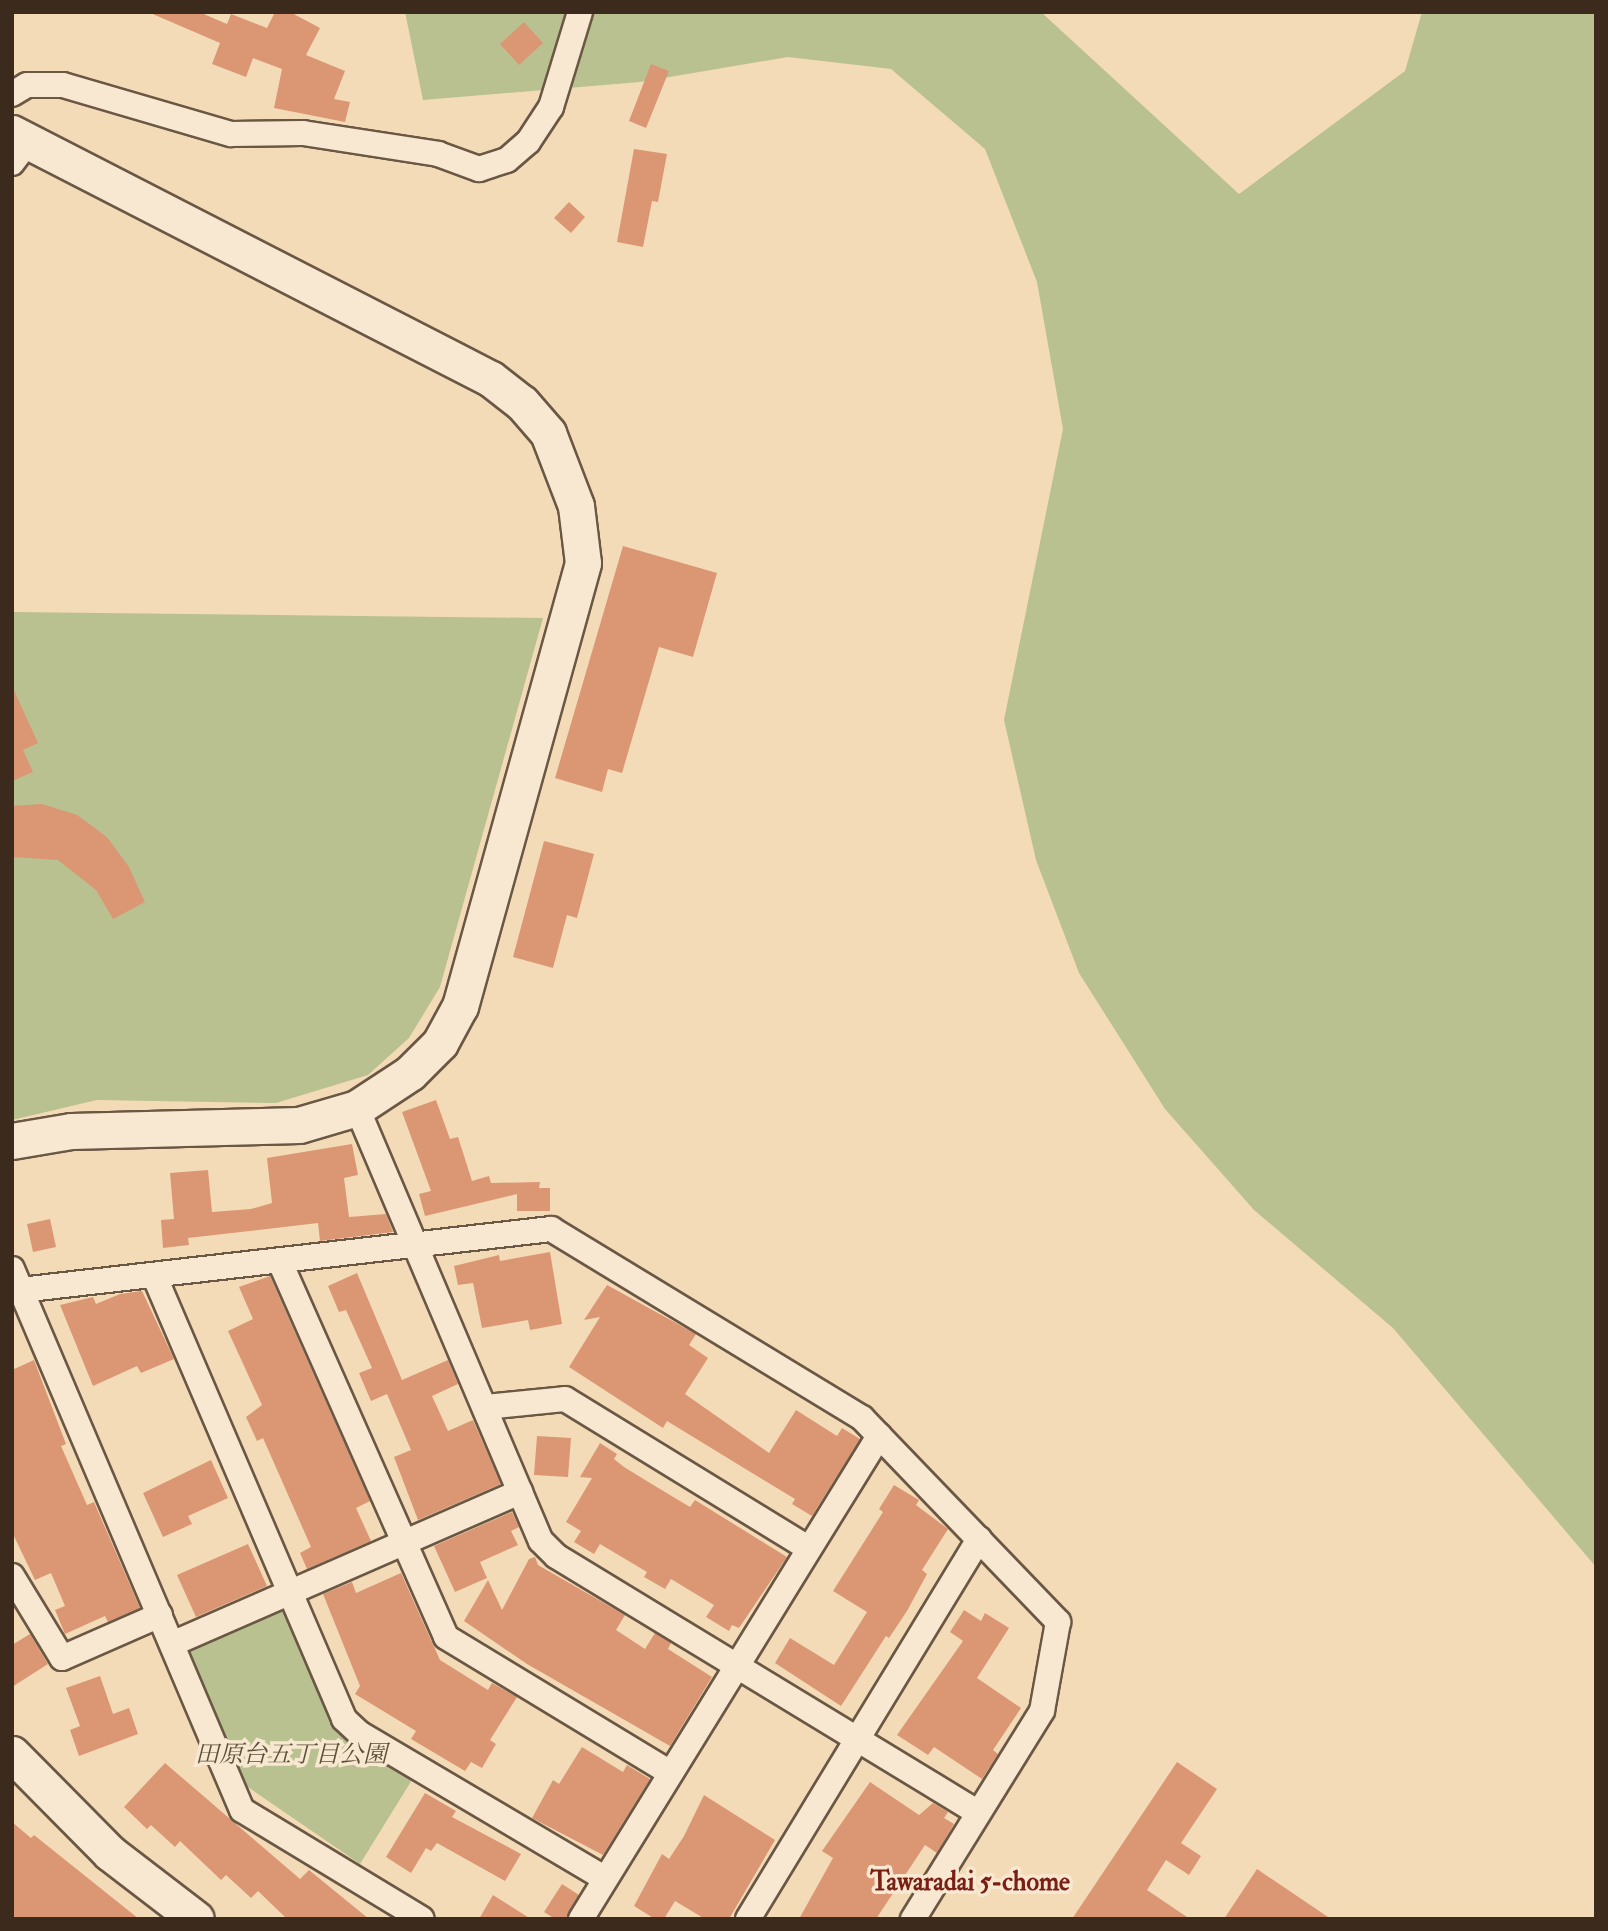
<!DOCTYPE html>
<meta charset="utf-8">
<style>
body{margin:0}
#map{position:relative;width:1608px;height:1931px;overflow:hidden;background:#f4dbb8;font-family:"IM FELL Double Pica","Noto Serif JP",serif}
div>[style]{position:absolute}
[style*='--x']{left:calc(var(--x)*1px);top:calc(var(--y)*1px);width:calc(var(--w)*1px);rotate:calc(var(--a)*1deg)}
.green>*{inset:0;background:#b9c190}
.building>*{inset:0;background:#db9774}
.roads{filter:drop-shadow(2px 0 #6a5744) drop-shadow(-2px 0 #6a5744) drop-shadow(0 2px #6a5744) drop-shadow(0 -2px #6a5744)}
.street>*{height:24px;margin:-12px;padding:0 12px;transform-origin:12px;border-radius:12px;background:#f8e8d1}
.secondary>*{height:35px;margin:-17.5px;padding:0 17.5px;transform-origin:17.5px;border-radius:17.5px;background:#f8e8d1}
span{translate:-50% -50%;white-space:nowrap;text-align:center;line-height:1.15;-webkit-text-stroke:7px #f8e8d1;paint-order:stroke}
.park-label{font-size:24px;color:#5b503a;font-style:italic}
.neighbourhood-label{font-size:26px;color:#7a1f14;font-weight:700}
.frame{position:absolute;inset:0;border:14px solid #3c2b1d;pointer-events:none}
</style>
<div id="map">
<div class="green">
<div style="clip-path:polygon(405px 12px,1041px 12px,1239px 194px,1405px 71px,1422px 12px,1596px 12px,1596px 1567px,1393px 1328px,1254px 1210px,1165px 1109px,1079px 973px,1036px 860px,1004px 720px,1063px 429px,1037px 282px,985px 149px,891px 69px,788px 57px,640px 82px,423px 100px)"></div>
<div style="clip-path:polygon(12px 612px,543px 618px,440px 987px,409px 1038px,368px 1075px,276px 1103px,97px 1100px,12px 1120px)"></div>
<div style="clip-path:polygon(286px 1608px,323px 1694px,415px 1775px,360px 1864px,245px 1785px,189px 1655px,194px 1642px)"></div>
</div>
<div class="building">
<div style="clip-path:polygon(148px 12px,199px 12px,227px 24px,231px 14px,267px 28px,275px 12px,290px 12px,320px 28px,306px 55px,345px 71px,334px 99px,350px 102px,345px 122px,274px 108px,282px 69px,253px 58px,246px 77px,212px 64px,220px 43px)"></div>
<div style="clip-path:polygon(524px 22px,543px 43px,519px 65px,500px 44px)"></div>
<div style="clip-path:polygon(651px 64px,669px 71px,646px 128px,629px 121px)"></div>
<div style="clip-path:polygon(634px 149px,667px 154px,658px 202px,652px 201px,643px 247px,617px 242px)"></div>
<div style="clip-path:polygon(569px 202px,585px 217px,571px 233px,554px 218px)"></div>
<div style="clip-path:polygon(623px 546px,717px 573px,693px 657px,659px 647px,622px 773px,608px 769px,602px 792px,555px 778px)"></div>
<div style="clip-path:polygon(12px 686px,38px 743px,23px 750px,33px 772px,12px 781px)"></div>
<div style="clip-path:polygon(42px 804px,77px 815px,107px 837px,129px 867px,145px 902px,113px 919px,96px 890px,58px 860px,12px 857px,12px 806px)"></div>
<div style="clip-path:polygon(544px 841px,594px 854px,577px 918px,567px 915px,553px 968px,513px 957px)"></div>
<div style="clip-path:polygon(436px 1100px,450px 1139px,458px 1137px,472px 1181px,489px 1176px,491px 1183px,540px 1182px,539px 1188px,550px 1188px,550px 1211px,517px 1211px,517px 1194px,425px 1216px,419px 1194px,431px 1191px,402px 1112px)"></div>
<div style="clip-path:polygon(352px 1144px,358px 1175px,344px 1178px,349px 1217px,386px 1214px,393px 1232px,320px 1241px,318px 1223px,188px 1238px,189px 1245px,163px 1248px,161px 1220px,174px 1219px,170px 1173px,208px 1170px,212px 1212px,251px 1209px,272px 1203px,267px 1158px)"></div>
<div style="clip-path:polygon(50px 1219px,56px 1247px,33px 1252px,27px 1224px)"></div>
<div style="clip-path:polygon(550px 1252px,562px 1324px,530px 1330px,528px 1320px,482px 1328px,473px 1283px,458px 1285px,454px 1266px,499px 1255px,500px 1261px)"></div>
<div style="clip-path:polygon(357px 1273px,402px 1380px,448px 1360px,458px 1384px,432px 1396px,448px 1431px,473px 1420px,501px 1484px,418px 1520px,394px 1457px,411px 1450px,387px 1394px,371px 1401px,359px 1373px,372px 1368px,346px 1310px,339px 1312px,328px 1286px)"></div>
<div style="clip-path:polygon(270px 1276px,370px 1501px,356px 1508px,371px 1541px,307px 1569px,300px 1553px,311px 1547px,263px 1438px,257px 1441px,246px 1417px,262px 1405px,228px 1331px,253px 1319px,239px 1287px)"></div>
<div style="clip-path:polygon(607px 1285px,696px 1334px,689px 1345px,708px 1358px,685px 1394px,769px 1453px,796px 1410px,837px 1436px,842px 1428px,860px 1439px,812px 1516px,792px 1504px,795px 1499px,739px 1465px,667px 1421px,663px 1428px,569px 1367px,600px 1317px,584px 1320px)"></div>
<div style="clip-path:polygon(142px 1291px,174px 1359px,141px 1373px,137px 1366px,93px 1386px,60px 1305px,93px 1297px,96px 1304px,120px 1294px)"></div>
<div style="clip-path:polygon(34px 1360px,66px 1444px,61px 1446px,87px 1505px,94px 1502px,140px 1608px,108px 1622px,105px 1616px,65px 1634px,55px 1610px,65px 1606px,51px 1573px,35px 1580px,12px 1532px,12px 1370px)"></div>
<div style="clip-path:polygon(537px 1436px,571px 1438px,568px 1477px,534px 1475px)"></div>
<div style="clip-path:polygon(600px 1443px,617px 1454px,614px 1459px,624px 1467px,655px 1486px,690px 1507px,695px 1500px,787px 1557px,739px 1628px,732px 1625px,729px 1631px,706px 1617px,714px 1605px,671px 1579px,665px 1589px,644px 1577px,647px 1572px,600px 1544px,594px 1554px,574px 1542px,581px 1531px,566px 1522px,592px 1478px,580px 1477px)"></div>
<div style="clip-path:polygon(211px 1460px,228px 1498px,188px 1516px,192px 1524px,163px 1537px,143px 1493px)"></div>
<div style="clip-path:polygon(894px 1485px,919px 1500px,916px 1505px,948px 1529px,922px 1570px,927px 1574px,907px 1611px,889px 1638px,886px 1636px,841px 1706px,775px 1663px,790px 1638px,834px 1665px,867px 1612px,833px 1591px,883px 1512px,879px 1509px)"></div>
<div style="clip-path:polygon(512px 1512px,519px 1527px,511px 1531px,518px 1545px,480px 1562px,487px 1578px,455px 1592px,434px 1546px)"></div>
<div style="clip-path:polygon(248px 1544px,267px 1586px,196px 1617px,177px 1575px)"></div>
<div style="clip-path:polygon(535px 1557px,538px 1565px,625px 1615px,616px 1630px,645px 1649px,655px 1633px,671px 1643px,668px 1649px,712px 1677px,670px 1746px,527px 1664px,464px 1621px,488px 1580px,502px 1610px,529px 1559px)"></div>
<div style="clip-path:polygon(401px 1573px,440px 1660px,488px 1690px,492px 1683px,517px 1697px,490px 1740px,496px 1744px,482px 1768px,471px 1762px,465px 1771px,411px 1739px,416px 1731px,355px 1694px,360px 1686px,323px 1594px,352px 1582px,356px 1593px)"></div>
<div style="clip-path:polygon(964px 1610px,981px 1621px,985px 1613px,1009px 1628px,977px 1678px,1021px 1708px,993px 1750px,998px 1754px,982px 1779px,934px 1747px,928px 1755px,897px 1735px,963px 1641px,950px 1632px)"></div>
<div style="clip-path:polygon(30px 1634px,48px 1664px,12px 1687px,12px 1645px)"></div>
<div style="clip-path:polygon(100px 1676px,113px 1714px,129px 1708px,138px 1734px,79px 1756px,70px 1730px,80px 1726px,66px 1688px)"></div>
<div style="clip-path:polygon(582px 1747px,623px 1772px,627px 1765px,650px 1779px,603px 1855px,532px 1818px,553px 1780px,559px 1784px)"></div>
<div style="clip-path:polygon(1177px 1762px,1217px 1789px,1181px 1843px,1201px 1856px,1189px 1875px,1166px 1860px,1147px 1890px,1190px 1919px,1072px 1919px)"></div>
<div style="clip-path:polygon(165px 1763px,300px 1879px,309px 1870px,369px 1919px,287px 1919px,258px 1891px,251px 1898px,226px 1875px,221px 1880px,180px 1841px,175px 1847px,151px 1825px,147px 1829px,124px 1807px)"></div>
<div style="clip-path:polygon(870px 1782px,919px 1815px,933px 1803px,948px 1812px,944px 1818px,954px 1824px,937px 1853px,925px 1845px,876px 1919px,799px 1919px,833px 1858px,822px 1851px)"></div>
<div style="clip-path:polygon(425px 1793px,456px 1811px,452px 1817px,521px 1854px,505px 1881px,437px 1843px,431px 1851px,426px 1848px,411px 1873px,386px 1857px)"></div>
<div style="clip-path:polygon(704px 1795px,775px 1840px,729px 1919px,705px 1919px,675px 1901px,664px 1919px,655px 1919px,634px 1906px,662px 1854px,669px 1859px,684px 1836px)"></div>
<div style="clip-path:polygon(12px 1822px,31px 1838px,34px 1835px,139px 1919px,12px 1919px)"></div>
<div style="clip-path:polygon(1257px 1869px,1331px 1919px,1224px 1919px)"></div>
<div style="clip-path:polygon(562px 1884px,579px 1895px,566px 1919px,555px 1919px,544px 1912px)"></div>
<div style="clip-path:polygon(493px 1895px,531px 1919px,479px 1919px)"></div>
</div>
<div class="roads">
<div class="street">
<div style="--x:12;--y:94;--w:17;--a:-31"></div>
<div style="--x:27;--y:85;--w:36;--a:0"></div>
<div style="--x:63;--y:85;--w:175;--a:16.3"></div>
<div style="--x:231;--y:134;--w:72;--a:-0.8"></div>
<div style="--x:303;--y:133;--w:137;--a:8.8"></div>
<div style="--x:438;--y:154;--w:44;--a:20.1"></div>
<div style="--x:479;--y:169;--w:29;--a:-18"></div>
<div style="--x:507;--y:160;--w:28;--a:-41"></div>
<div style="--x:528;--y:142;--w:42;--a:-56.7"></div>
<div style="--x:551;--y:107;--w:99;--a:-73"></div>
<div style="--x:12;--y:163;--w:26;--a:-53"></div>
<div style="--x:357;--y:1108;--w:470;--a:67"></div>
<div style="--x:541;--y:1541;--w:21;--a:45"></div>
<div style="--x:556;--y:1556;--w:493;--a:31.3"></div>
<div style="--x:280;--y:1262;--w:410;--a:66.1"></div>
<div style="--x:446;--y:1637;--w:261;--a:31.2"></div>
<div style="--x:12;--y:1269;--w:588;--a:66.97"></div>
<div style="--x:242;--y:1810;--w:210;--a:31.2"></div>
<div style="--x:154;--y:1275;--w:483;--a:66.8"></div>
<div style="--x:344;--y:1719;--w:21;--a:43"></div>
<div style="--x:359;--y:1733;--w:285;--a:30.6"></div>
<div style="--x:12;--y:1291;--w:543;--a:-6.56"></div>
<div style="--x:551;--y:1229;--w:364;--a:31.3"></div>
<div style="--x:862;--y:1418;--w:283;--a:46.1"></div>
<div style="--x:1058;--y:1622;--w:90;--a:100.2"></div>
<div style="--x:1042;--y:1711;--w:245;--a:121.8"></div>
<div style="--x:485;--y:1407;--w:80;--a:-5.7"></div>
<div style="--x:565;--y:1399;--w:285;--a:31.5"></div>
<div style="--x:12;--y:1576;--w:96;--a:58.6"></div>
<div style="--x:62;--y:1658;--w:107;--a:-23.7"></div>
<div style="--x:172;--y:1644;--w:380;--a:-23.6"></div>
<div style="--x:581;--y:1919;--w:568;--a:-58.33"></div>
<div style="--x:748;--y:1919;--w:445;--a:-58.7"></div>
</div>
<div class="secondary">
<div style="--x:12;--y:133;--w:538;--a:27.18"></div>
<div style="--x:491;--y:379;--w:39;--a:38"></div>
<div style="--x:522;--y:403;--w:40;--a:49"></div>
<div style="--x:548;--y:433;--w:78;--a:69"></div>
<div style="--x:576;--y:506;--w:57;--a:83"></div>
<div style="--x:583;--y:563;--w:460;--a:105.5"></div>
<div style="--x:460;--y:1006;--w:42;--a:118.4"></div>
<div style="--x:440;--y:1043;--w:42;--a:135"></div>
<div style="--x:410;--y:1073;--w:64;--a:146.6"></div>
<div style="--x:357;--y:1108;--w:60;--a:163.7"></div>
<div style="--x:299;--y:1125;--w:228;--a:178.5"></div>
<div style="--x:71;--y:1131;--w:60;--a:170.4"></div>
<div style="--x:12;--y:1754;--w:139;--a:45.3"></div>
<div style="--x:110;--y:1853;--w:108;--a:37.5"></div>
</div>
</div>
<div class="park-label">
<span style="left:291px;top:1755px">田原台五丁目公園</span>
</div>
<div class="neighbourhood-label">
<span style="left:970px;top:1883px">Tawaradai 5-chome</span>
</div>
<div class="frame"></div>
</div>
